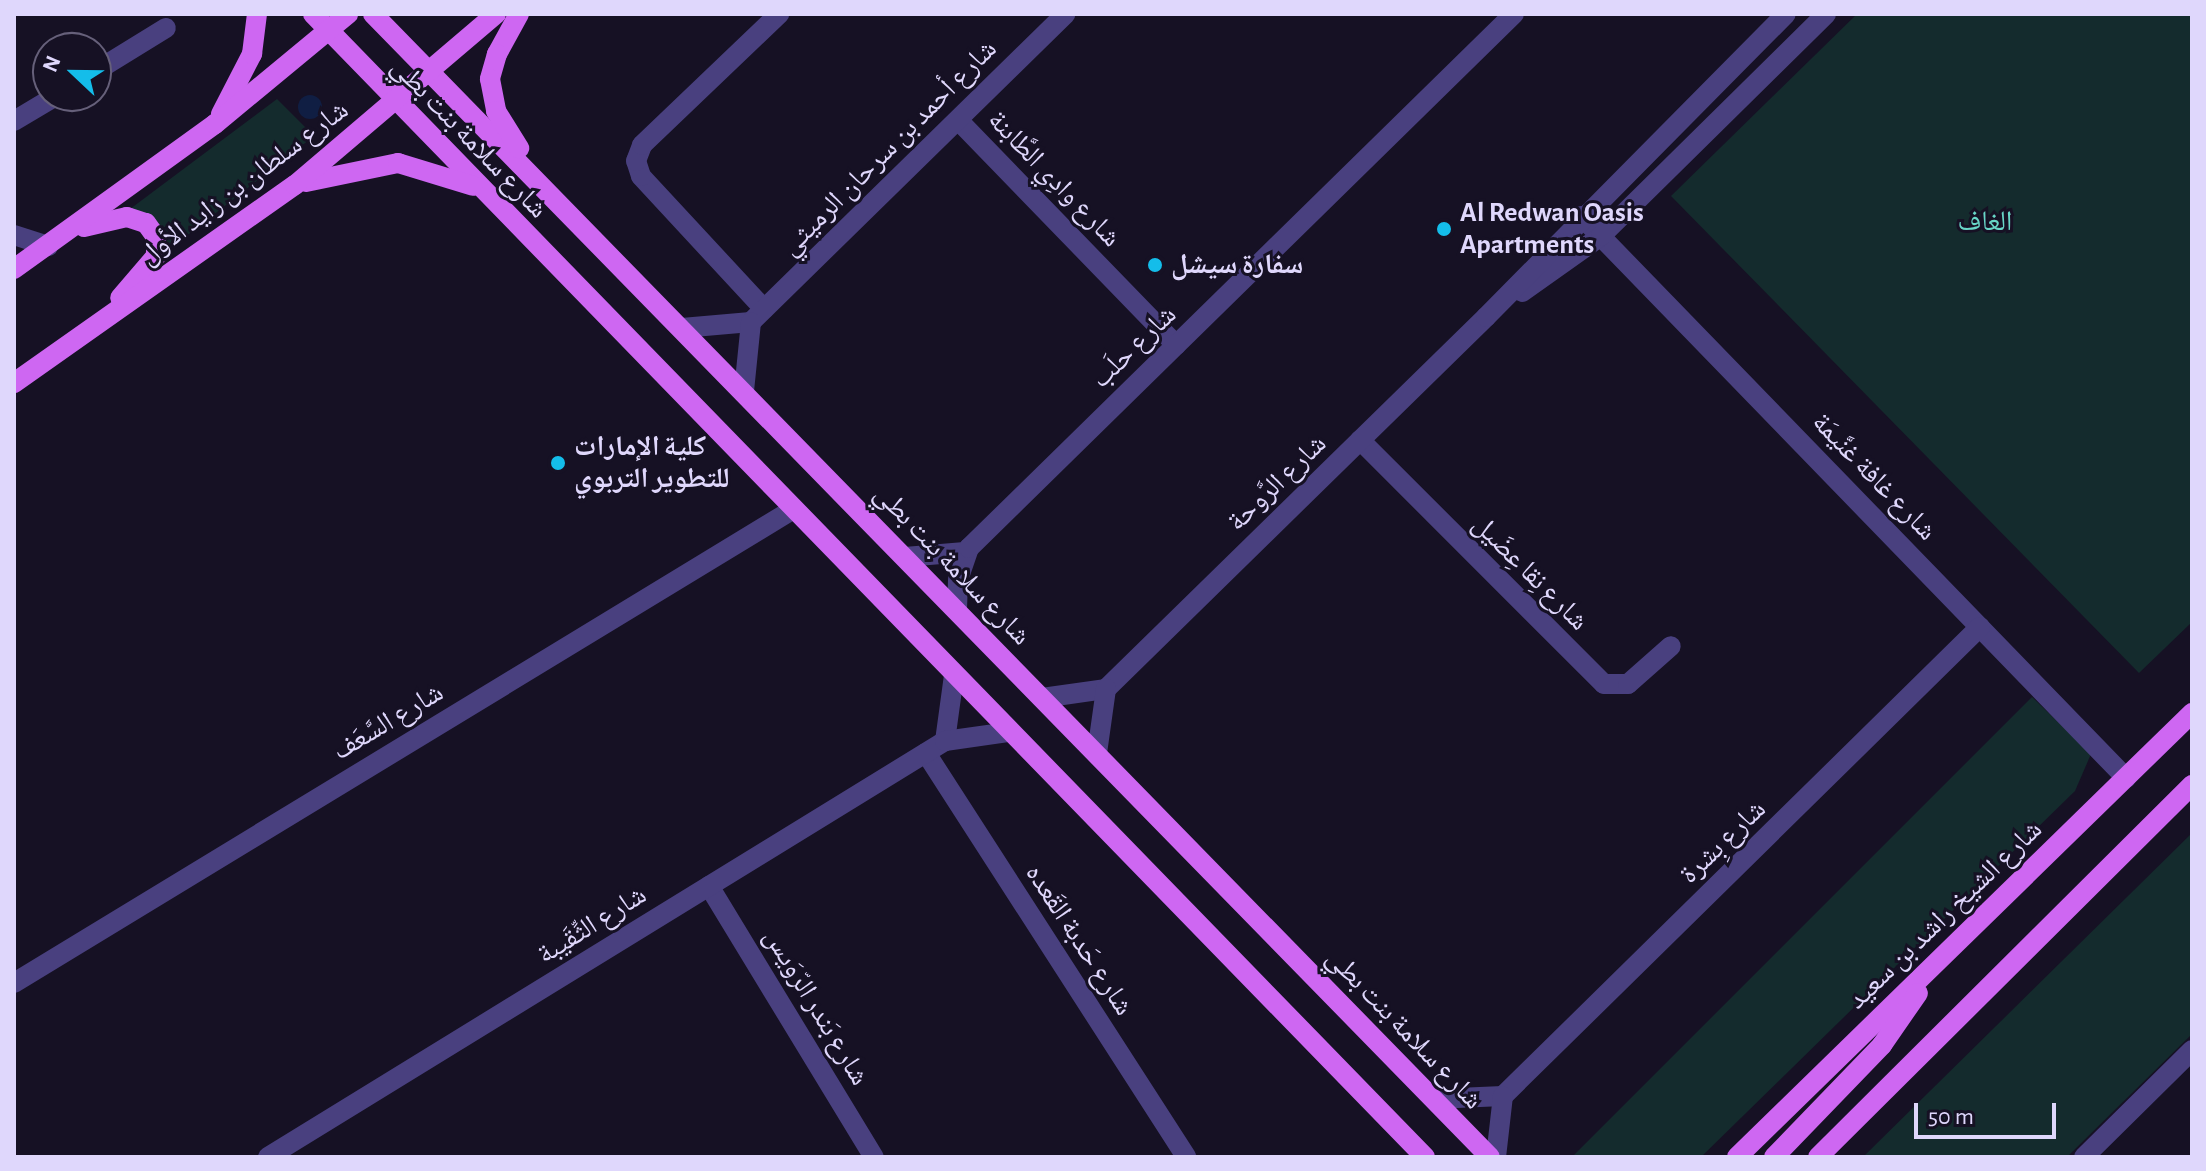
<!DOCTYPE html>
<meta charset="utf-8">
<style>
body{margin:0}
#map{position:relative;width:2206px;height:1171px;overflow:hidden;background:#161124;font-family:"Alegreya Sans","Noto Naskh Arabic",sans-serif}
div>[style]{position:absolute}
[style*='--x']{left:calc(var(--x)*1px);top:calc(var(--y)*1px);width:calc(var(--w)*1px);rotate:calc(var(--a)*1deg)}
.green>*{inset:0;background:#142b2d}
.water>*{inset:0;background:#101e43}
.round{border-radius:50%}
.minor>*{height:20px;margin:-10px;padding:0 10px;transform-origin:10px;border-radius:10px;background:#49407f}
.major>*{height:20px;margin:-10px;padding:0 10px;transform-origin:10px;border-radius:10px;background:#ce67f2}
.dots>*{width:22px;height:22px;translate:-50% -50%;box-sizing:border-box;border:4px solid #161124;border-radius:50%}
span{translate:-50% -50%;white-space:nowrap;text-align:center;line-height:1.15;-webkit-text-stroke:6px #161124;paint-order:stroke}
.street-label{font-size:28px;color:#dfd7fc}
.poi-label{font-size:28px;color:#dfd7fc;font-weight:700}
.left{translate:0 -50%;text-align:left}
.park-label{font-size:28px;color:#68d6c7}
.frame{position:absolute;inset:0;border:16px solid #dfd7fc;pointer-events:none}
.north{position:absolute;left:32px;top:32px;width:80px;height:80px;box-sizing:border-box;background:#161124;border:2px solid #66607a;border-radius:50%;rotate:292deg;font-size:22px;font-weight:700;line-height:32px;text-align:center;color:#dfd7fc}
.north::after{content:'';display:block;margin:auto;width:28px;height:36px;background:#14bdea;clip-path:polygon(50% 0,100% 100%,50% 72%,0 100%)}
.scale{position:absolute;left:1914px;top:1103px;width:142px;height:36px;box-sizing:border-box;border:4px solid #dfd7fc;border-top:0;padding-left:10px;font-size:24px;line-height:28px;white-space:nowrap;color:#dfd7fc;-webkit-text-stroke:6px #161124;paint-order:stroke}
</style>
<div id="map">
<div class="green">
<div style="clip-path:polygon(1857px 14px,2192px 14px,2192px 622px,2139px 673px,1671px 196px)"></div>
<div style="clip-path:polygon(277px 99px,314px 136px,166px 252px,162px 231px,151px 215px,130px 209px)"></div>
<div style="clip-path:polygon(2032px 697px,2091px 754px,2075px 791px,1701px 1157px,1572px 1157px)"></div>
<div style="clip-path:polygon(2192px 833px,2192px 1034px,2067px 1157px,1863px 1157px)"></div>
</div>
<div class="water">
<div class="round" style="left:298px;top:95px;width:24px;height:24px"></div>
</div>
<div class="minor">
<div style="--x:96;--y:71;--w:82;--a:-31.6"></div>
<div style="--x:14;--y:121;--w:49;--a:-30.8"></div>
<div style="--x:959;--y:121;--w:312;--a:45.9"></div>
<div style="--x:1581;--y:216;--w:783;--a:45.88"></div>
<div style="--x:14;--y:235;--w:36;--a:18"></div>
<div style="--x:1522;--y:292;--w:97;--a:-35.3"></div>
<div style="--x:1601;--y:236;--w:316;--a:-44.6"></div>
<div style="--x:764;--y:309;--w:181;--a:-132.8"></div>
<div style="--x:641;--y:176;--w:16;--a:-108"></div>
<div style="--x:636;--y:161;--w:17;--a:-69"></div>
<div style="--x:642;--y:145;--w:190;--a:-43.7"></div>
<div style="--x:682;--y:328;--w:69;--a:-5"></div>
<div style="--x:751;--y:322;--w:440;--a:-44.4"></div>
<div style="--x:744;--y:391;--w:69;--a:-84.2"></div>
<div style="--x:1360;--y:440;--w:345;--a:45"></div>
<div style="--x:1604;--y:684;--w:24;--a:0"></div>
<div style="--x:1628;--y:684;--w:57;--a:-41.5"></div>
<div style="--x:905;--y:557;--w:60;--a:-4.8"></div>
<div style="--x:957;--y:609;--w:29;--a:-88"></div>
<div style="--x:958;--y:580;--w:34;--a:-71"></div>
<div style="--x:969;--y:548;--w:763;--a:-44.42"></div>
<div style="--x:1042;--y:698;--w:65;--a:-8"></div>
<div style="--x:1106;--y:689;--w:532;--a:-44.39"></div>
<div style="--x:1486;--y:317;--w:426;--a:-45.3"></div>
<div style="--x:945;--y:741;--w:67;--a:-82.2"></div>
<div style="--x:926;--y:753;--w:480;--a:57.2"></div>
<div style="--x:1097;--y:753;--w:65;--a:-82"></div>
<div style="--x:709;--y:886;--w:317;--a:58.7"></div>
<div style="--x:14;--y:983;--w:911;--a:-31.3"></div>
<div style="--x:1434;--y:1099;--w:69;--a:-2.5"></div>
<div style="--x:1503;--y:1096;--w:669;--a:-44.52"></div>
<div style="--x:268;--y:1157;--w:795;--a:-31.57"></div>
<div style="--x:945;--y:741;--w:65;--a:-8"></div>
<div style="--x:1496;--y:1157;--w:61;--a:-83.5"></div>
<div style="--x:2084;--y:1157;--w:152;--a:-44.7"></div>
</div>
<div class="major">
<div style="--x:313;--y:14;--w:1595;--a:45.79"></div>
<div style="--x:373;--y:14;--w:1598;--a:45.66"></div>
<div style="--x:519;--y:14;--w:46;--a:118.8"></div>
<div style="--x:497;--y:54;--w:26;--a:106"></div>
<div style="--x:490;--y:79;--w:33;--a:79"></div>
<div style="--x:496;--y:111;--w:44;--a:58.1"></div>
<div style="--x:221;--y:114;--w:68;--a:-62.7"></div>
<div style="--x:252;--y:54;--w:40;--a:-82.9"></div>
<div style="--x:306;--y:182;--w:94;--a:-11.7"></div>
<div style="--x:398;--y:163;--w:78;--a:17"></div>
<div style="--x:84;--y:227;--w:44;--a:-13.1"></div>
<div style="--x:127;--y:217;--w:20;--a:18"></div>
<div style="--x:146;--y:223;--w:17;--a:54"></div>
<div style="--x:156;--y:237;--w:19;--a:90"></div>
<div style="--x:156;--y:256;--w:55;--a:130.6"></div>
<div style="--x:14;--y:269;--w:248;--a:-35.8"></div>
<div style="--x:215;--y:124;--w:173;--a:-39.6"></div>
<div style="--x:14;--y:383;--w:344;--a:-35.2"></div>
<div style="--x:295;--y:185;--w:264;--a:-40.4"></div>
<div style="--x:1737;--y:1157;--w:636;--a:-44.3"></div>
<div style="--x:1774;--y:1157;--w:156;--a:-46"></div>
<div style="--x:1882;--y:1045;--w:63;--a:-55.3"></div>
<div style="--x:1818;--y:1157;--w:528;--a:-44.85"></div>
</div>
<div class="dots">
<div style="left:1444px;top:229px;background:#14bdea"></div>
<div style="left:1155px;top:265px;background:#14bdea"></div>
<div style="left:558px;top:463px;background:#14bdea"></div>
</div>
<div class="street-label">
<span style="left:469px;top:138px;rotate:46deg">شارع سلامة بنت بطي</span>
<span style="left:889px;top:148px;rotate:-45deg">شارع أحمد بن سرحان الرميثي</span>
<span style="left:1054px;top:179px;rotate:46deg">شارع وادِي الطَّابنة</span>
<span style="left:244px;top:183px;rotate:-37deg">شارع سلطان بن زايد الأول</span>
<span style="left:1134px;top:347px;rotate:-44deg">شارع حلَب</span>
<span style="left:1874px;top:477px;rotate:46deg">شارع غافة غنَّيمَة</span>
<span style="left:1277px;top:483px;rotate:-44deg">شارع الرَّوحة</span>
<span style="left:952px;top:565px;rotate:46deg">شارع سلامة بنت بطي</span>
<span style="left:1530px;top:573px;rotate:45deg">شارع نِقا عِضَيل</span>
<span style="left:388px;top:722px;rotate:-31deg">شارع السَّعَف</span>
<span style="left:1723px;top:842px;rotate:-44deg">شارع بِشرة</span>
<span style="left:1945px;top:915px;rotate:-44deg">شارع الشيخ راشد بن سعيد</span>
<span style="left:592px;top:925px;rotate:-32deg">شارع الثِّقَيبة</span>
<span style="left:1079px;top:940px;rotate:57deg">شارع حَدبة القَعده</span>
<span style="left:816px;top:1007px;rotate:59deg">شارع بَندر الرّوَيس</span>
<span style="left:1404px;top:1029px;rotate:46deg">شارع سلامة بنت بطي</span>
</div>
<div class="poi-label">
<span class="left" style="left:1460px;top:229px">Al Redwan Oasis<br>Apartments</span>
<span class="left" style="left:1171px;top:265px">سفارة سيشل</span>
<span class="left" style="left:574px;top:463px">كلية الإمارات<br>للتطوير التربوي</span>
</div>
<div class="park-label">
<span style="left:1985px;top:222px">الغاف</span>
</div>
<div class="frame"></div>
<div class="north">N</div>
<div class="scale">50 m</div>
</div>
